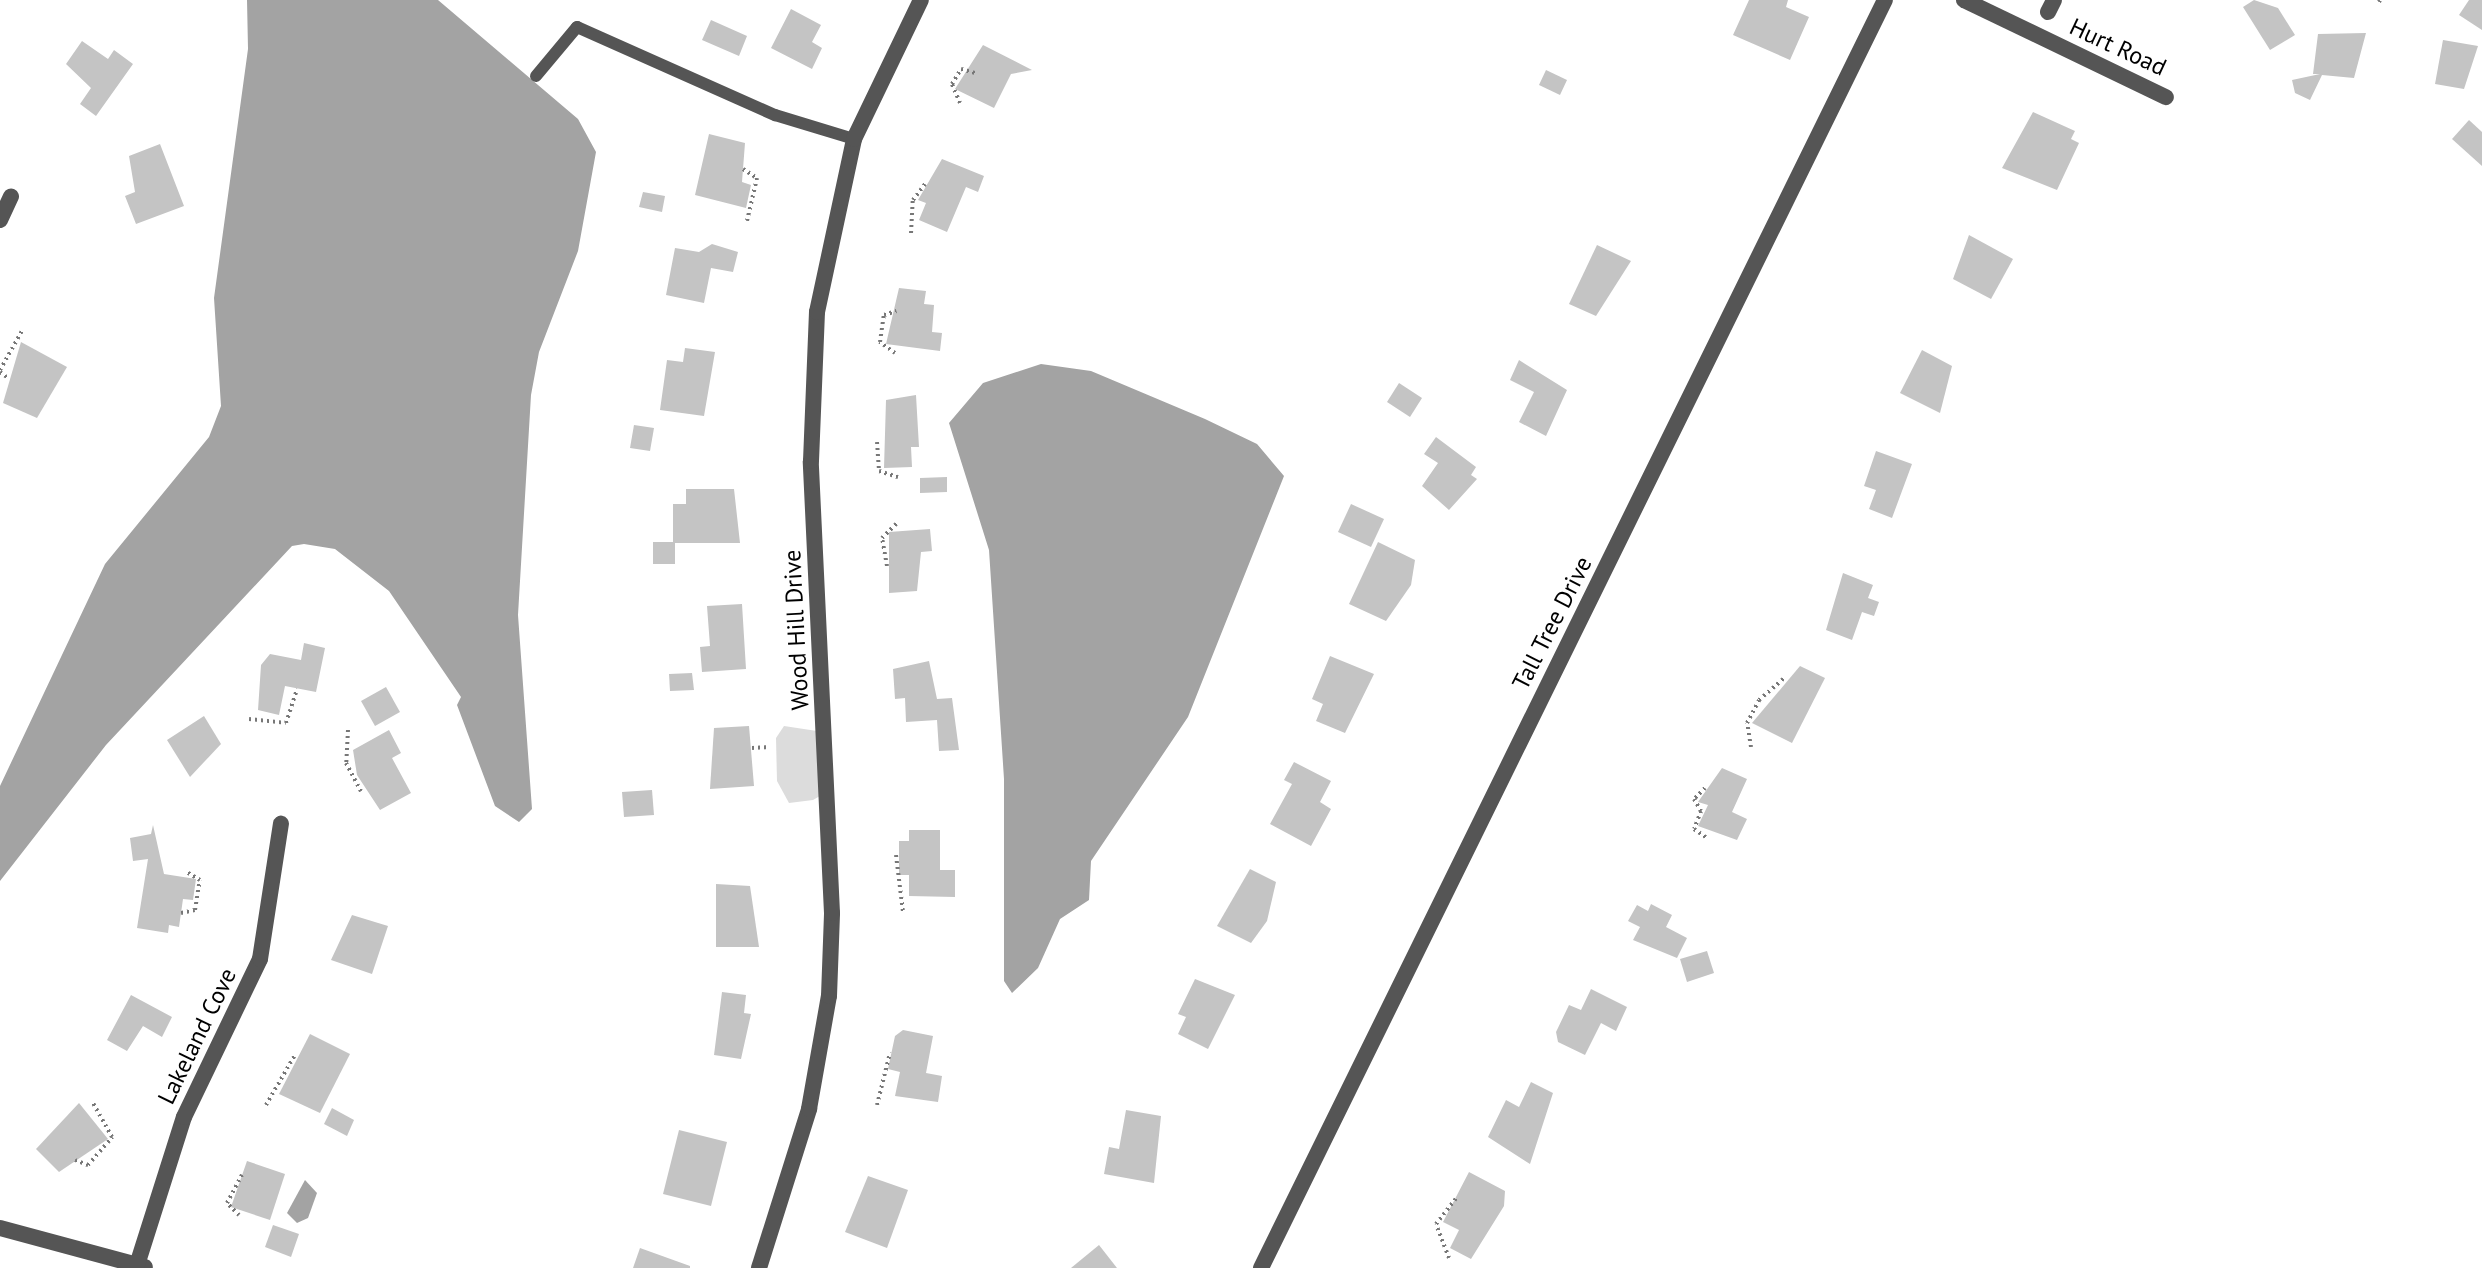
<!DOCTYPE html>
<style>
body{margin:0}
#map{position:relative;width:2482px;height:1268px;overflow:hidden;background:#fff;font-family:"PT Sans",sans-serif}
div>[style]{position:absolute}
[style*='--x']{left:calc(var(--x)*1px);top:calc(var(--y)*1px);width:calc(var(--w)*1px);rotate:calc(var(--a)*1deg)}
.green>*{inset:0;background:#dcdcdc}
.water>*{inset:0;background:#a3a3a3}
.building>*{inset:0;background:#c4c4c4}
.path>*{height:4px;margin-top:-2px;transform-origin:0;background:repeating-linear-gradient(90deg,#777 0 2px,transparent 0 6px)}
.service>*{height:12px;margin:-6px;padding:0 6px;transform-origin:6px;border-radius:6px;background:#555}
.minor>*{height:16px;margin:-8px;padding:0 8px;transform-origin:8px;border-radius:8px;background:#555}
span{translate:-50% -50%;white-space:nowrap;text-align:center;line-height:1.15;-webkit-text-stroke:6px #fff;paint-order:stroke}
.street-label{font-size:24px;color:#000}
</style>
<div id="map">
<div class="green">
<div style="clip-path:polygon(784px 726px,817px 731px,820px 796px,813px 800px,789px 803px,777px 781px,776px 738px)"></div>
</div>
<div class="water">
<div style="clip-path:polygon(247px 0,438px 0,578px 119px,596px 152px,578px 251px,539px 352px,531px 395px,518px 615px,532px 809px,519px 822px,495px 806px,457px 705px,461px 697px,389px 591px,335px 549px,304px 544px,292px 546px,106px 745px,0 881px,0 786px,105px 564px,209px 437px,221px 406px,214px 298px,248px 49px)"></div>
<div style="clip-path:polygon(1041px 364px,1091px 371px,1205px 419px,1257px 444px,1284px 476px,1188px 717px,1091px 861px,1089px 900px,1060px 919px,1038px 968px,1012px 993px,1004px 981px,1004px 779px,989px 550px,949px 423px,983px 383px)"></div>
<div style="clip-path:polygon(305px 1180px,317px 1193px,308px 1218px,297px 1223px,287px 1213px)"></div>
</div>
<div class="building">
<div style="clip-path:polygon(1749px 0,1788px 0,1786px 7px,1809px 17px,1790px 60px,1733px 35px)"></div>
<div style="clip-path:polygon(2254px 0,2278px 8px,2295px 35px,2270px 50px,2243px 7px)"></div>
<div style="clip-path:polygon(2469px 0,2482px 0,2482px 30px,2459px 15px)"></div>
<div style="clip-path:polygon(791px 9px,821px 25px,812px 42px,822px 48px,812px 69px,771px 48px)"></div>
<div style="clip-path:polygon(711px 20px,747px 36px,739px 56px,702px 40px)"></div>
<div style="clip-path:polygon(2366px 33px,2354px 78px,2322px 75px,2310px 100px,2295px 93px,2292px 80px,2320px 74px,2313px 74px,2318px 34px)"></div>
<div style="clip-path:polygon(2443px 40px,2478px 46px,2464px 89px,2435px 84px)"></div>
<div style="clip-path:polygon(82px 41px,108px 59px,114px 50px,133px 64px,96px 116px,80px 104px,91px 88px,66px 64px)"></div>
<div style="clip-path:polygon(983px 45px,1032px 70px,1011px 74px,994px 108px,955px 89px)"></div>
<div style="clip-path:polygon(1546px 70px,1567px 80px,1560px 95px,1539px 85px)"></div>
<div style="clip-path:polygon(2033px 112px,2075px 131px,2071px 139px,2079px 143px,2057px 190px,2002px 168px)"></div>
<div style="clip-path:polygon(2469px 120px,2482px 132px,2482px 166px,2452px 139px)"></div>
<div style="clip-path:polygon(709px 134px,745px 143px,742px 182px,751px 185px,746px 208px,695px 195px)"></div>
<div style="clip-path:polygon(160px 144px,184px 206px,136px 224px,125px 196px,135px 192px,129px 156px)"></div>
<div style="clip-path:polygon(942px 159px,984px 176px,978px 192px,966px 187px,947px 232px,919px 220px,926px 203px,918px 200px)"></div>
<div style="clip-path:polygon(643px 192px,665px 196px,662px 212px,639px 207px)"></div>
<div style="clip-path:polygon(1969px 235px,2013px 259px,1991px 299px,1953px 279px)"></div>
<div style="clip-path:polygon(712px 244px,738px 252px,733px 272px,711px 268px,704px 303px,666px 295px,675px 248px,699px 252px)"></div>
<div style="clip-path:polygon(1597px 245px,1631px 261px,1596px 316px,1569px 304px)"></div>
<div style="clip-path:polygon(899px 288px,926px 291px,924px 304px,934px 305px,932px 332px,942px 333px,940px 351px,886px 344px)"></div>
<div style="clip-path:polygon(21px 342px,67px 367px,37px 418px,3px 403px)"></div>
<div style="clip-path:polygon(685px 348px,715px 352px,704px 416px,660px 410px,667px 360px,683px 362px)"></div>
<div style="clip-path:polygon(1922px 350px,1952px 366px,1940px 413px,1900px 393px)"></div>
<div style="clip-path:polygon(1519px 360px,1567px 390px,1546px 436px,1519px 422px,1534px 392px,1510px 380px)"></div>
<div style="clip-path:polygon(1399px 383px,1422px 398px,1410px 417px,1387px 402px)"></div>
<div style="clip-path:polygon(916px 395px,919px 447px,911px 447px,912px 467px,884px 468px,886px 400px)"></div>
<div style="clip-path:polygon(634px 425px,654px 428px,650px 451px,630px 448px)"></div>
<div style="clip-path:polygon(1436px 437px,1476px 467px,1471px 475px,1477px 479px,1449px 510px,1422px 486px,1438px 463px,1424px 454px)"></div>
<div style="clip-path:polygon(1876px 451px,1912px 464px,1892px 518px,1869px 509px,1876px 490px,1864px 486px)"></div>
<div style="clip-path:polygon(947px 477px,947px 492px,920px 493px,920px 478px)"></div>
<div style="clip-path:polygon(686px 489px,734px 489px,740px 543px,675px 543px,675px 564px,653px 564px,653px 542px,673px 542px,673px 504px,686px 504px)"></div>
<div style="clip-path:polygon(1351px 504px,1384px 519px,1371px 547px,1338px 532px)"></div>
<div style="clip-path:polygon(930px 529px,932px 551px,921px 552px,917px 591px,889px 593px,889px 532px)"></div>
<div style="clip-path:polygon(1378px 542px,1415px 560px,1411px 585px,1386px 621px,1349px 604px)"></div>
<div style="clip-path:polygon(1843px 573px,1873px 585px,1868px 598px,1879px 602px,1874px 616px,1862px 612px,1852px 640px,1826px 630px)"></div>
<div style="clip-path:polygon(742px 604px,746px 669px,702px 672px,700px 647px,710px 646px,707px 606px)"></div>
<div style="clip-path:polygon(304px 643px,325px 648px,316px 692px,285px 686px,279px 715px,258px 710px,261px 665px,270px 654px,301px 660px)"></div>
<div style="clip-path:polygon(1330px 656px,1374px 674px,1345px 733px,1316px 721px,1323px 704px,1312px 699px)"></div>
<div style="clip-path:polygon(929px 661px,937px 699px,952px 698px,959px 750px,939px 751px,937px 720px,906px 722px,905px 698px,895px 699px,893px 669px)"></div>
<div style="clip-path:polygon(1800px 666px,1825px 678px,1792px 743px,1752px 723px)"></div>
<div style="clip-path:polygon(692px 673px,694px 690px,670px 691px,669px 674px)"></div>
<div style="clip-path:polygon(386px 687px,400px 712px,375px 726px,361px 701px)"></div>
<div style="clip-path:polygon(204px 716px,221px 744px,190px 777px,167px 740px)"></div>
<div style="clip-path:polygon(749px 726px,754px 786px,710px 789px,714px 728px)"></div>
<div style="clip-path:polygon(389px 730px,401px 753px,392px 758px,411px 793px,380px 810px,357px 775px,353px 750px)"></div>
<div style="clip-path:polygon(1294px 762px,1331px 781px,1320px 802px,1331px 809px,1311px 846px,1270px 824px,1292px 784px,1284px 780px)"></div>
<div style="clip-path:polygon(1722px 768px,1747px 779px,1732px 812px,1747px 819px,1737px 840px,1698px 826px,1708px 805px,1698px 802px)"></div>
<div style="clip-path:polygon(652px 790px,654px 815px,624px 817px,622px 792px)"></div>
<div style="clip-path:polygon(153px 825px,164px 874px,196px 879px,193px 900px,183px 899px,179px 927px,169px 925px,168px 933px,137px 928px,148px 859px,133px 861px,130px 838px,151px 834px)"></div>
<div style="clip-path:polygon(909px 830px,940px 830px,940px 870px,955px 870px,955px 897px,909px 896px,909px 875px,899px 875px,899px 841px,909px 841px)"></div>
<div style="clip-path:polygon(1250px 869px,1276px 882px,1267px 921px,1251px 943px,1217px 926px)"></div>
<div style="clip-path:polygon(716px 884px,750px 886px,759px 947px,716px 947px)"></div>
<div style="clip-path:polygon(1651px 904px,1672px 915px,1666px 927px,1687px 938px,1677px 958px,1633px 940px,1640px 927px,1628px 921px,1637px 905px,1648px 911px)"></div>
<div style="clip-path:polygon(352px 915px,388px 926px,372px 974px,331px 960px)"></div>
<div style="clip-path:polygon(1707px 951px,1714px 973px,1687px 982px,1680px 959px)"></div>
<div style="clip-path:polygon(1195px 979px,1235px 995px,1208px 1049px,1178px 1034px,1186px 1017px,1178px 1014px)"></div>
<div style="clip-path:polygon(1591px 989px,1627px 1007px,1616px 1031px,1601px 1023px,1585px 1055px,1558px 1042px,1556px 1032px,1569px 1005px,1581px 1010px)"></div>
<div style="clip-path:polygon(722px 992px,746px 995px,744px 1013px,751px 1014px,741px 1059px,714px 1055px)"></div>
<div style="clip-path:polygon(131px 995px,172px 1017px,162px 1037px,143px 1026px,127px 1051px,107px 1040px)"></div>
<div style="clip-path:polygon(903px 1030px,933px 1036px,926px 1073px,942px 1076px,938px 1102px,895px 1096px,900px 1072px,888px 1069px,895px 1036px)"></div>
<div style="clip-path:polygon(310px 1034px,350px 1054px,320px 1113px,279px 1094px)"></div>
<div style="clip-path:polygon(1531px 1082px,1553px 1093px,1530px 1164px,1488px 1137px,1506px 1100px,1519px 1107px)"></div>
<div style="clip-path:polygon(79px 1103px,108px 1139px,59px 1172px,36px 1149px)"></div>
<div style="clip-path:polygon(332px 1108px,354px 1120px,347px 1136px,324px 1124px)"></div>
<div style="clip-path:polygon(1126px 1110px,1161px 1116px,1154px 1183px,1104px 1174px,1109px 1147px,1119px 1149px)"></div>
<div style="clip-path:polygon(679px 1130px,727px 1142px,711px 1206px,663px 1194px)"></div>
<div style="clip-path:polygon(247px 1161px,285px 1174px,270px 1220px,231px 1207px)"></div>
<div style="clip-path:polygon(1469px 1172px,1505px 1191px,1504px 1206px,1471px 1259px,1450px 1248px,1459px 1230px,1443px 1222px)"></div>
<div style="clip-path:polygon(868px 1176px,908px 1190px,887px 1248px,845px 1232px)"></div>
<div style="clip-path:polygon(273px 1225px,299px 1234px,291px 1257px,265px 1247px)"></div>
<div style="clip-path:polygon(1099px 1245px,1117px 1268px,1071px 1268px)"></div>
<div style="clip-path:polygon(640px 1248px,690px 1266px,690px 1268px,633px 1268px)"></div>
</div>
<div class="path">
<div style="--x:2379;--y:2;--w:2;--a:-63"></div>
<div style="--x:960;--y:103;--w:21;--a:-113"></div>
<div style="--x:952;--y:84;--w:17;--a:-59"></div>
<div style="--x:961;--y:69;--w:15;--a:16"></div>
<div style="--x:743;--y:169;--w:17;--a:33"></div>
<div style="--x:757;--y:178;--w:44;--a:103.1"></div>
<div style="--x:911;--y:233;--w:33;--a:-87"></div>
<div style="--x:913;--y:200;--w:20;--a:-53"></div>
<div style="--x:895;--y:353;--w:19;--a:-144"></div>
<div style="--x:880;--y:342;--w:27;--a:-82"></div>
<div style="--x:884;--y:315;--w:13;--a:-18"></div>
<div style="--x:0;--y:370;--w:47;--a:-60.7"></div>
<div style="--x:0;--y:372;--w:10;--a:37"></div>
<div style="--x:877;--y:442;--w:29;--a:86"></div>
<div style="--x:879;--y:471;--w:20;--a:18"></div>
<div style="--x:887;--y:566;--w:28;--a:-100"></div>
<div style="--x:882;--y:538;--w:23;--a:-45"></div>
<div style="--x:249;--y:719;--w:37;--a:6"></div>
<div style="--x:286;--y:723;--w:36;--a:-72"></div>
<div style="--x:348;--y:730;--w:33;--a:93"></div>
<div style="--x:346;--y:763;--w:32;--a:62"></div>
<div style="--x:1751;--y:747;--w:24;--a:-99"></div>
<div style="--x:1747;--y:723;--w:26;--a:-62"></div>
<div style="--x:1759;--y:700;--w:33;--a:-41"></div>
<div style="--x:752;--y:748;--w:17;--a:-3"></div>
<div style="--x:1705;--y:788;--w:16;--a:135"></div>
<div style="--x:1694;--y:799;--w:14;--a:60"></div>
<div style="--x:1701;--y:811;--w:19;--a:111"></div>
<div style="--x:1694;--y:829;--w:16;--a:35"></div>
<div style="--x:896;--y:855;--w:57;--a:83"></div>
<div style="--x:181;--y:913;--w:14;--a:-12"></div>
<div style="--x:195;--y:910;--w:30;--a:-81"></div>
<div style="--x:200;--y:880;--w:17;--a:-149"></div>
<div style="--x:266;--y:1105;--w:58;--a:-59.9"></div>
<div style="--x:877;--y:1105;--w:54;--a:-76"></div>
<div style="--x:75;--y:1160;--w:14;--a:21"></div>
<div style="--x:88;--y:1165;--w:37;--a:-49"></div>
<div style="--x:112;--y:1137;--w:41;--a:-119.1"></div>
<div style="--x:239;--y:1215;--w:17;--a:-135"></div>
<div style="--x:227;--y:1203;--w:32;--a:-62"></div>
<div style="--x:1449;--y:1258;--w:36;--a:-111"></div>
<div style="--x:1436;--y:1224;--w:33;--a:-52"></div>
</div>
<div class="service">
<div style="--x:536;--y:76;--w:64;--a:-50.1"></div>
<div style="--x:577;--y:27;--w:217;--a:24"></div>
<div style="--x:775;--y:115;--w:83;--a:16.9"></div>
</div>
<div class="minor">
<div style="--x:1964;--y:0;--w:224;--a:25.7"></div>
<div style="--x:2048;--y:12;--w:13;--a:-63"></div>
<div style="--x:0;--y:220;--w:26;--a:-65"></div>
<div style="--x:0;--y:1228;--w:150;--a:15.1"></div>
<div style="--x:137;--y:1265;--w:155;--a:-72.4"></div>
<div style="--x:184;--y:1117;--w:175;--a:-64.3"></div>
<div style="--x:260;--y:959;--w:137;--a:-81.2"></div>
<div style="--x:759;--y:1268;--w:167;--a:-72.5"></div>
<div style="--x:809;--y:1109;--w:115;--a:-80"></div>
<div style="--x:829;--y:996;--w:83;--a:-87.9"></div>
<div style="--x:832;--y:913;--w:452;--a:-92.7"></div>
<div style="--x:811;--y:461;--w:149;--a:-87.7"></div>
<div style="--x:817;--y:312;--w:177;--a:-77.9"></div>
<div style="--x:854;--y:139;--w:154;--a:-64.3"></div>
<div style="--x:1261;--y:1268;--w:1413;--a:-63.8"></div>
</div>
<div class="street-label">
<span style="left:2118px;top:47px;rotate:25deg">Hurt Road</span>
<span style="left:1552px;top:623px;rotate:-63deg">Tall Tree Drive</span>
<span style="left:796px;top:630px;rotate:-93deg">Wood Hill Drive</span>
<span style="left:197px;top:1036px;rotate:-64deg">Lakeland Cove</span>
</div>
</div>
